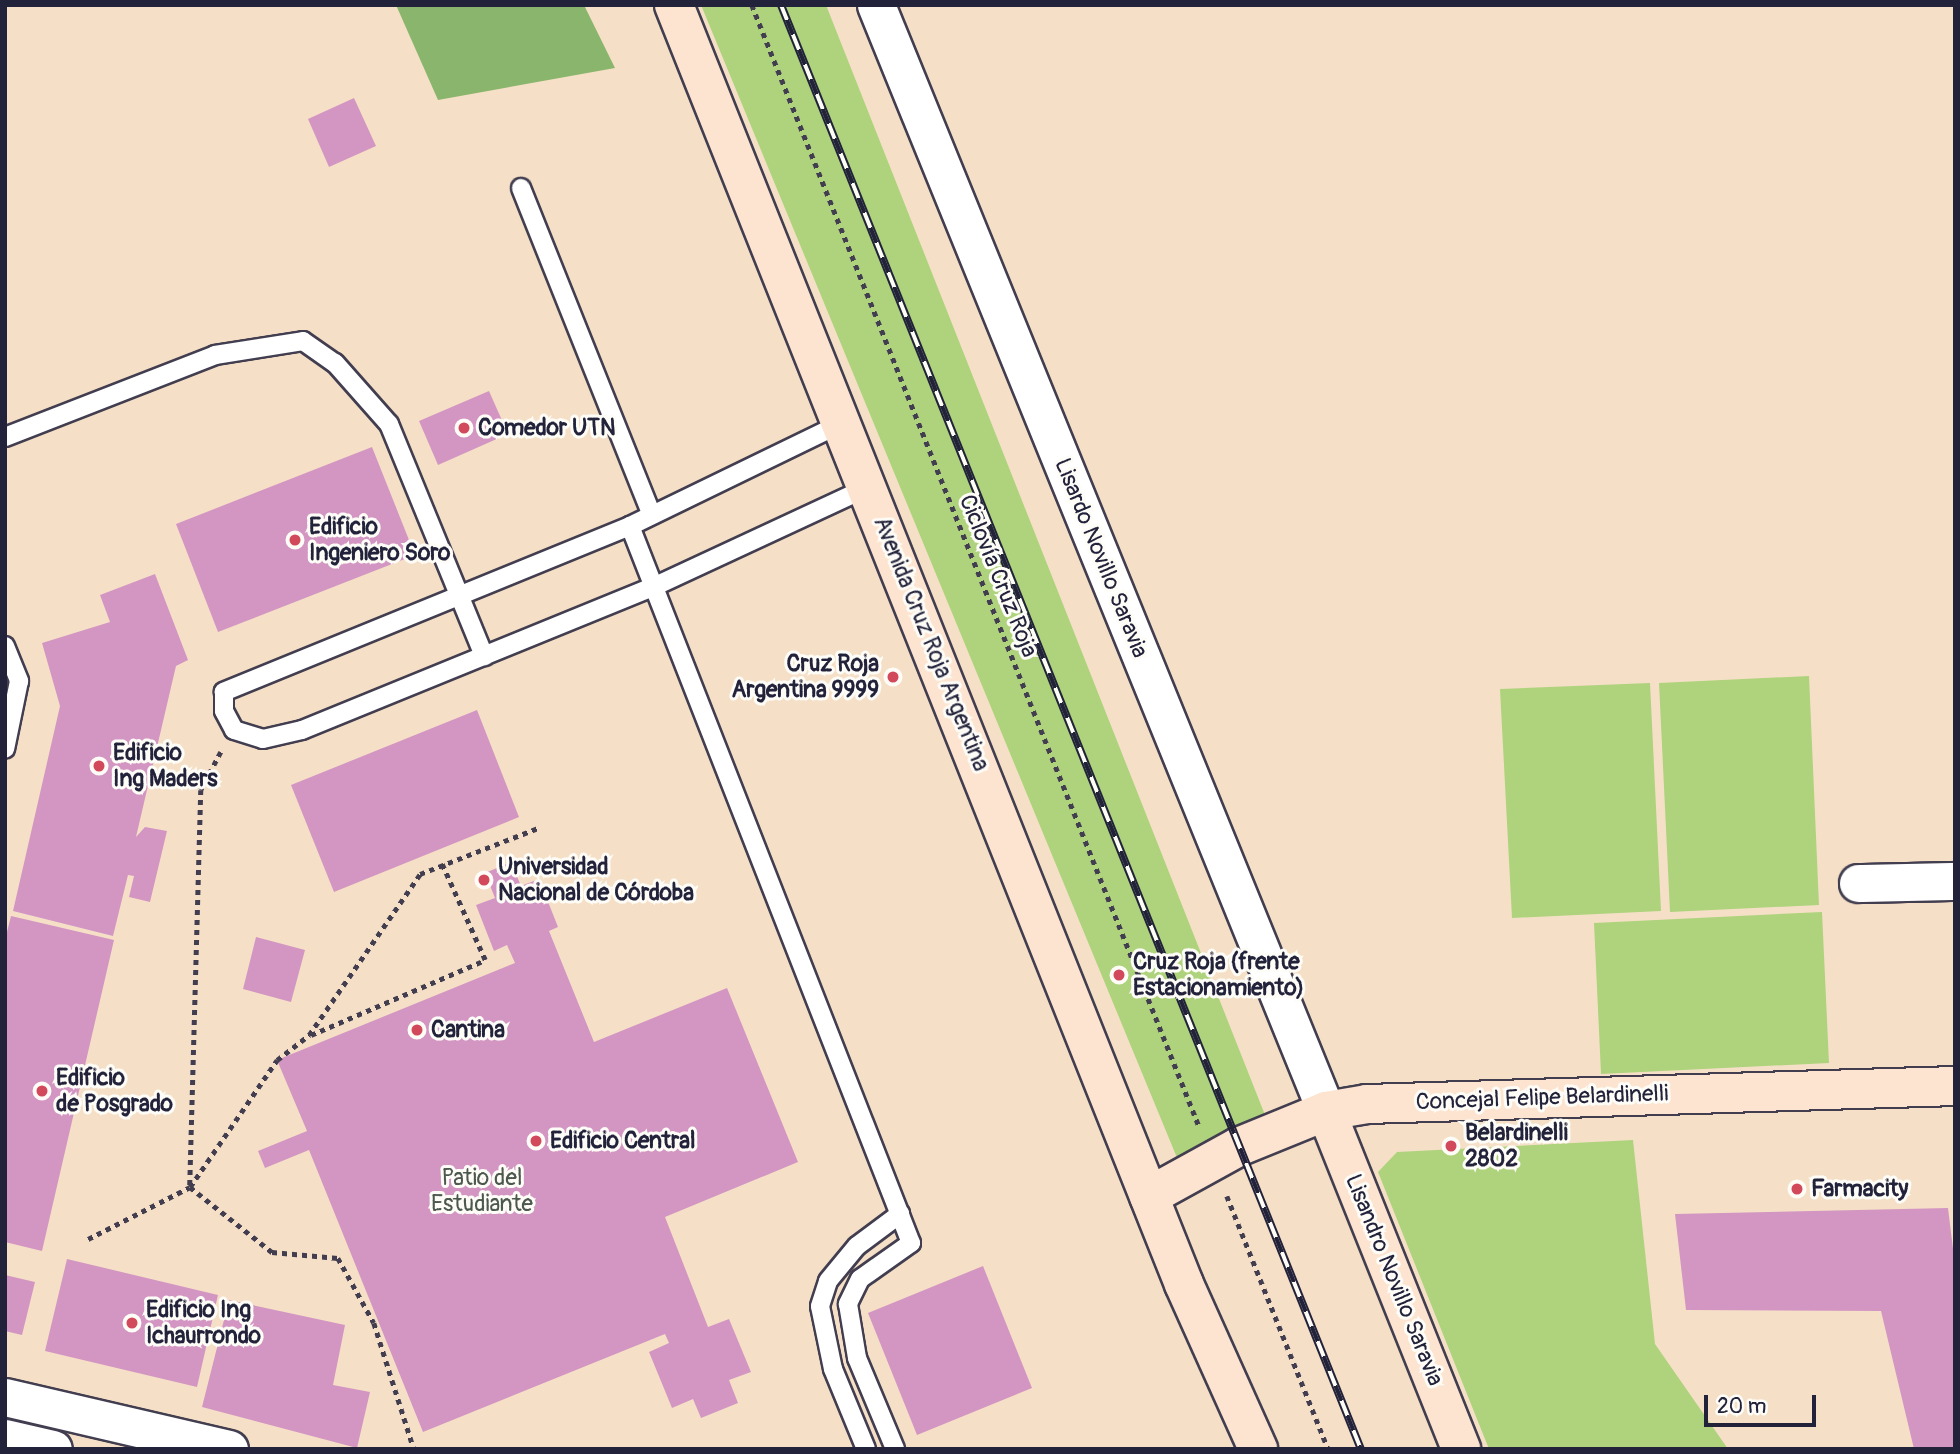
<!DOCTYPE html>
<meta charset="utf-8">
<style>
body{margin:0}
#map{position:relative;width:1960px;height:1454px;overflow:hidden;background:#f5e0c7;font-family:Pangolin,sans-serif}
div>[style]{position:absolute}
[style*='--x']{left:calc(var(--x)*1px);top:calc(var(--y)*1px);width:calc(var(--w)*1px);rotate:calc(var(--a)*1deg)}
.green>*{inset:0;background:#aed37c}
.forest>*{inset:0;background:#8ab56c}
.building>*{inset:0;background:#d396c2}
.path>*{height:4.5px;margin-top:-2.25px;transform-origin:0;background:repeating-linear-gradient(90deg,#423e50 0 5px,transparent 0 10px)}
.roads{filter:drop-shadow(2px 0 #423e50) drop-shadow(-2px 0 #423e50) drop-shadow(0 2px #423e50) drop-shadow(0 -2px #423e50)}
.service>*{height:18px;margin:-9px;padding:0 9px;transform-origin:9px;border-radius:9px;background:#fff}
.minor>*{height:37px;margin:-18.5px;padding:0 18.5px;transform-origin:18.5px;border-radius:18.5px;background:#fff}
.secondary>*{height:38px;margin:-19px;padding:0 19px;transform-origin:19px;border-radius:19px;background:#fde4d0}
.rail>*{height:8px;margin-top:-4px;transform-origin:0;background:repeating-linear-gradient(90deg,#fdfcf7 0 16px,#22223b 0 32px);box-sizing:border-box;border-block:2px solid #22223b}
.dots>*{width:19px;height:19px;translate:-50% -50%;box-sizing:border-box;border:4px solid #fdfcf7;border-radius:50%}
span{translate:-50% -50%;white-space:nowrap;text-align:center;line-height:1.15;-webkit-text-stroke:6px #fdfcf7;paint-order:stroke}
.poi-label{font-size:23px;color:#22223b;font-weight:700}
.left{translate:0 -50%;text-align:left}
.right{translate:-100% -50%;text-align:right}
.street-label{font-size:23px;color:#22223b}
.park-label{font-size:23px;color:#4c574e}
.frame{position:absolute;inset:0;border:7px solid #22223b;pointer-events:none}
.scale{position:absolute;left:1704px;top:1395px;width:112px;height:32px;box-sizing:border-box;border:4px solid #22223b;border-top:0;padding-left:9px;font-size:21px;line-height:24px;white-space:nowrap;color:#22223b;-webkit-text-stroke:5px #fdfcf7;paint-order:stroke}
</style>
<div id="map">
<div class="green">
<div style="clip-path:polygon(701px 5px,826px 5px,1265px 1115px,1180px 1165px)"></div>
<div style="clip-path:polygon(1809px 676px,1819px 905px,1670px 912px,1659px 683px)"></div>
<div style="clip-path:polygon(1650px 683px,1661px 911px,1512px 918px,1500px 689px)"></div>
<div style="clip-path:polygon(1822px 912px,1829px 1063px,1601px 1074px,1594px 923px)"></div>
<div style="clip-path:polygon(1633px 1140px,1655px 1344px,1728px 1449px,1489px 1449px,1378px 1172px,1397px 1152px)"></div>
</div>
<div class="forest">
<div style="clip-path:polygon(396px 5px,584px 5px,615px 68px,438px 100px)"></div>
</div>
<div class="building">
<div style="clip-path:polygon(354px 98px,376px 146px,329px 167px,308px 119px)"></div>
<div style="clip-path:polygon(489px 391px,508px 434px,438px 465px,419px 421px)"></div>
<div style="clip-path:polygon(372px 447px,415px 555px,218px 632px,176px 524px)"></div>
<div style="clip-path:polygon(155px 574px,188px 660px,176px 666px,136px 837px,145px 827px,167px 831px,150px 902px,129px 897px,134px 876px,128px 875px,113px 936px,13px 911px,60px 706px,42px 643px,110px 622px,100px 595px)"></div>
<div style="clip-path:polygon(477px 710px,519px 817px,334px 892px,291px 785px)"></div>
<div style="clip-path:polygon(511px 862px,521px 886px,539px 879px,558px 927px,549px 931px,594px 1042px,727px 988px,798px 1162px,665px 1217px,708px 1327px,729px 1319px,751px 1372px,729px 1380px,738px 1403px,701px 1418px,693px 1399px,672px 1408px,649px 1352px,669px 1343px,665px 1334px,423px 1432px,309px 1150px,265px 1168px,258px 1151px,307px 1131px,277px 1060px,515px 963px,507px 945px,494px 951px,476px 905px,495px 898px,485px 873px)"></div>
<div style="clip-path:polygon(11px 916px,114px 940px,42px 1251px,5px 1242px,5px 940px)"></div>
<div style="clip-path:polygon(256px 937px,305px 950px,291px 1002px,243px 989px)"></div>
<div style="clip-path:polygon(1948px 1208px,1955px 1265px,1955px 1449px,1914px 1449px,1881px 1311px,1686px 1310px,1675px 1214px)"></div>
<div style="clip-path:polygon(67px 1259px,218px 1295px,197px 1387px,45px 1351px)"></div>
<div style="clip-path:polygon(983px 1266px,1032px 1388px,917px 1435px,868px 1313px)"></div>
<div style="clip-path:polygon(5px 1275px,35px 1282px,22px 1335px,5px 1331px)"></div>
<div style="clip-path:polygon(229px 1300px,345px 1325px,333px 1385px,370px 1392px,357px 1448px,202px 1407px)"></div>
</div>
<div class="path">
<div style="--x:752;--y:5;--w:1207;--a:68.26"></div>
<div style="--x:221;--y:752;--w:43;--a:117.8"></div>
<div style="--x:201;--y:790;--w:397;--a:91.6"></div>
<div style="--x:190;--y:1187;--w:105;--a:38.4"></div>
<div style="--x:272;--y:1252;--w:66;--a:5.2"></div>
<div style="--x:338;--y:1258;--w:74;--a:61"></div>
<div style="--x:374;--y:1323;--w:132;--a:72.4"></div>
<div style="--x:311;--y:1035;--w:189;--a:-23.3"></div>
<div style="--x:485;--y:960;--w:107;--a:-114.2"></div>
<div style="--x:1227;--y:1196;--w:272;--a:68.2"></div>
<div style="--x:88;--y:1239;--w:114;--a:-27"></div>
<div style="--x:190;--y:1187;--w:154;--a:-55.6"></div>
<div style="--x:277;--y:1060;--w:41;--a:-38"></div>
<div style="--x:309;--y:1035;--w:196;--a:-55.4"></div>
<div style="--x:420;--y:874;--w:127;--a:-21.3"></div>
</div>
<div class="roads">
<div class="service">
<div style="--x:521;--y:188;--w:352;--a:68.2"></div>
<div style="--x:842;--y:423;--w:236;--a:154.1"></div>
<div style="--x:630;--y:526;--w:770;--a:68.6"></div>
<div style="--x:911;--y:1243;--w:62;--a:144.8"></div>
<div style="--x:860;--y:1279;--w:28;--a:116"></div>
<div style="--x:848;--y:1304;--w:55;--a:80.5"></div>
<div style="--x:857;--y:1358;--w:99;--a:67.3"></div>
<div style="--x:5;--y:437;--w:225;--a:-21.3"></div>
<div style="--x:215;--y:355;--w:89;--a:-9"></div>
<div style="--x:303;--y:341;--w:39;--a:35"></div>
<div style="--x:335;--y:363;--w:81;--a:48.5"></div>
<div style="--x:389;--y:424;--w:251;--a:67.7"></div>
<div style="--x:630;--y:526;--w:439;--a:157.8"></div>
<div style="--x:224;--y:692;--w:19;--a:90"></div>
<div style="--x:224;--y:711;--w:21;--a:62"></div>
<div style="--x:234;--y:730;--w:30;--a:17"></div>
<div style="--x:263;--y:739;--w:40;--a:-13"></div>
<div style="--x:302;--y:730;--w:379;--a:-22.2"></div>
<div style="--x:653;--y:587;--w:237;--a:-24.9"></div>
<div style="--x:5;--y:646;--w:38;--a:68"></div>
<div style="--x:19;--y:681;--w:69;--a:101.6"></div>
<div style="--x:866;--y:1449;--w:87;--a:-112.4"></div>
<div style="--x:833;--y:1369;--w:64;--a:-101.7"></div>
<div style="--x:820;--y:1306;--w:26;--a:-72"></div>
<div style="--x:828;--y:1281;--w:45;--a:-50.4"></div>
<div style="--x:857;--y:1246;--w:54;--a:-36.7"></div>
</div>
<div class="minor">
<div style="--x:876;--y:5;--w:1194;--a:67.86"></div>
<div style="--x:1858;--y:883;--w:97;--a:-1.2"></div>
<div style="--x:5;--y:1397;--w:230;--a:13.1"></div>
<div style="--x:5;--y:1438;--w:49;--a:12.9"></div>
</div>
<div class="secondary">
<div style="--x:674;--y:5;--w:1377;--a:68.26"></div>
<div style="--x:1184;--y:1284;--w:181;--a:65.8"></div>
<div style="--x:1326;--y:1111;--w:364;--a:68.2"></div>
<div style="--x:1149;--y:1196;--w:102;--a:-28.8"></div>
<div style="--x:1238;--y:1147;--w:95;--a:-22.2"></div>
<div style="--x:1326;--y:1111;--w:42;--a:-9.7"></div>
<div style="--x:1367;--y:1104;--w:588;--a:-1.75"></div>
</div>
</div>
<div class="rail">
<div style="--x:781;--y:5;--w:1556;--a:68.12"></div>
</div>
<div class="dots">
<div style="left:464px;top:428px;background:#d1495b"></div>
<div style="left:295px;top:540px;background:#d1495b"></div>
<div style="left:893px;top:677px;background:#d1495b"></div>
<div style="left:99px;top:766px;background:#d1495b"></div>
<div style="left:484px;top:880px;background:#d1495b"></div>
<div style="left:1119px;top:975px;background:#d1495b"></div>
<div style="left:417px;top:1030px;background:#d1495b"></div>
<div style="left:42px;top:1091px;background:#d1495b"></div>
<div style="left:536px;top:1141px;background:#d1495b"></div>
<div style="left:1451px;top:1146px;background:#d1495b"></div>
<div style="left:1797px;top:1189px;background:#d1495b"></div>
<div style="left:132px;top:1323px;background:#d1495b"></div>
</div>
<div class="poi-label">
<span class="left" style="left:478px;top:428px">Comedor UTN</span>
<span class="left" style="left:309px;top:540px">Edificio<br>Ingeniero Soro</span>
<span class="right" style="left:879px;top:677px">Cruz Roja<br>Argentina 9999</span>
<span class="left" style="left:113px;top:766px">Edificio<br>Ing Maders</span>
<span class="left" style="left:498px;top:880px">Universidad<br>Nacional de Córdoba</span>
<span class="left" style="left:1133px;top:975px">Cruz Roja (frente<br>Estacionamiento)</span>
<span class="left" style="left:431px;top:1030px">Cantina</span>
<span class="left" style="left:56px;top:1091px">Edificio<br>de Posgrado</span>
<span class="left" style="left:1465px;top:1146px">Belardinelli<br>2802</span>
<span class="left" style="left:550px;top:1141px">Edificio Central</span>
<span class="left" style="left:1811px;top:1189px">Farmacity</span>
<span class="left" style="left:146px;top:1323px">Edificio Ing<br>Ichaurrondo</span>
</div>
<div class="street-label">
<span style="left:1101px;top:558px;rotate:68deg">Lisardo Novillo Saravia</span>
<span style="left:998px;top:576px;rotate:68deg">Ciclovía Cruz Roja</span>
<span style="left:931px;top:644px;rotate:68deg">Avenida Cruz Roja Argentina</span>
<span style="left:1542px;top:1098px;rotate:-2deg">Concejal Felipe Belardinelli</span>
<span style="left:1394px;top:1280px;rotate:68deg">Lisandro Novillo Saravia</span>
</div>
<div class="park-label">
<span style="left:482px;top:1191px">Patio del<br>Estudiante</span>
</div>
<div class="frame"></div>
<div class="scale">20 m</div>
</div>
